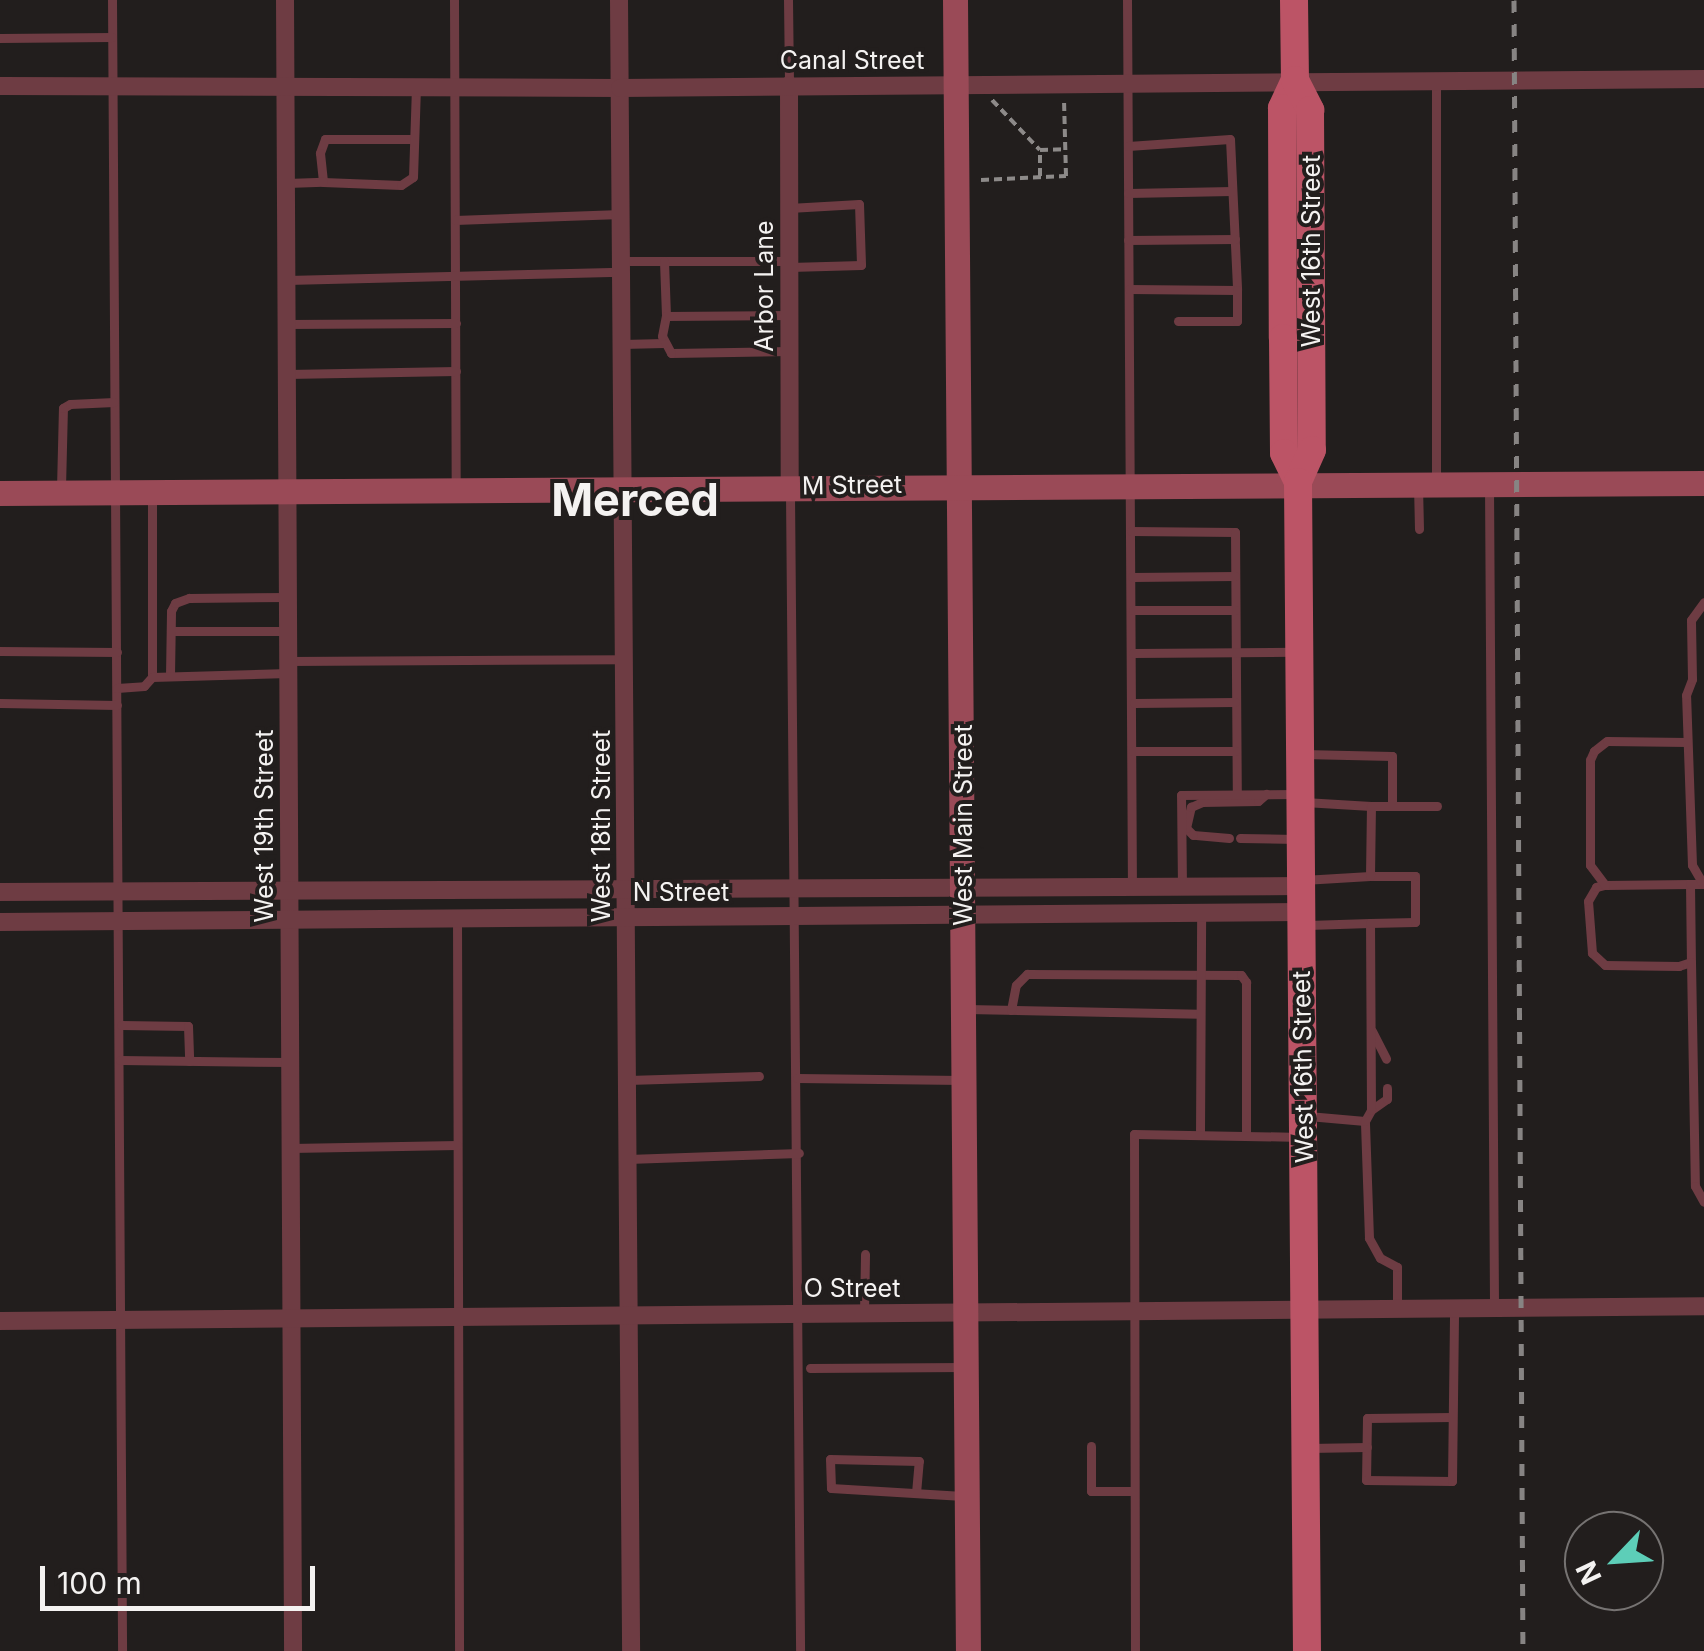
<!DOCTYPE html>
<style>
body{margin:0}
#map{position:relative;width:1704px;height:1651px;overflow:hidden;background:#221e1d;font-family:Inter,sans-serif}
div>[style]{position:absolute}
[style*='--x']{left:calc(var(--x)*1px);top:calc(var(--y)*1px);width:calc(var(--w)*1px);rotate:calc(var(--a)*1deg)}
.path>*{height:4px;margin-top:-2px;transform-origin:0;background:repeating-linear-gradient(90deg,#8d8a89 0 8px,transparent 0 13px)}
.lane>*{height:9px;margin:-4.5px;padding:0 4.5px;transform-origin:4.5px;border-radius:4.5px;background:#6e3c43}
.street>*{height:18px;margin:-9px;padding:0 9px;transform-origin:9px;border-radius:9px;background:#6e3c43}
.secondary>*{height:25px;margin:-12.5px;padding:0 12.5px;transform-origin:12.5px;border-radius:12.5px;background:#9a4a57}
.primary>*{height:28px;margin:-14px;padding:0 14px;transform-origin:14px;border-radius:14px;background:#bc5466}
.rail>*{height:5px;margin-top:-2.5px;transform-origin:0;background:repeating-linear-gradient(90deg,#878483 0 12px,transparent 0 24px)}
span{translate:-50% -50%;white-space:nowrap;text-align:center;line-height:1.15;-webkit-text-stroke:8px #221e1d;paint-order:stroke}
.street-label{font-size:25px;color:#f4f2f1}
.town-label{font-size:45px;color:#f4f2f1;font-weight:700}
.north{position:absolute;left:1564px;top:1511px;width:100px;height:100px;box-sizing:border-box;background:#221e1d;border:2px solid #767372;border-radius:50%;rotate:245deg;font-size:28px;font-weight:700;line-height:40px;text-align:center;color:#f4f2f1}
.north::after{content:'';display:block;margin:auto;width:35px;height:45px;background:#5dceb8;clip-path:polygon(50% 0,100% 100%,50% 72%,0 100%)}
.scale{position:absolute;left:40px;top:1566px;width:275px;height:45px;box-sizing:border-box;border:5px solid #f4f2f1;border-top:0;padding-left:12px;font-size:30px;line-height:35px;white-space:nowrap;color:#f4f2f1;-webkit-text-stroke:8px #221e1d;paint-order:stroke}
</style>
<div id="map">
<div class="path">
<div style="--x:992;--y:100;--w:69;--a:46.2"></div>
<div style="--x:1040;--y:176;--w:26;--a:-90"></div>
<div style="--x:1040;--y:150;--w:25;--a:-2"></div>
<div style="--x:981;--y:180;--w:85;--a:-2.7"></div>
<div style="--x:1066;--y:176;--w:75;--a:-91.5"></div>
</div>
<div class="lane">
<div style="--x:112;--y:0;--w:1651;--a:89.65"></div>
<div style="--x:454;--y:0;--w:486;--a:89.8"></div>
<div style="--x:788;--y:0;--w:85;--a:89.3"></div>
<div style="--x:1127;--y:0;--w:887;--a:89.68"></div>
<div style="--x:0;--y:38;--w:112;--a:-0.5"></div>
<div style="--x:414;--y:139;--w:89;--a:180"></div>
<div style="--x:325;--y:139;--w:15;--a:110"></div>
<div style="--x:320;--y:153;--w:29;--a:84"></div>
<div style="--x:323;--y:182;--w:78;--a:2.2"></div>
<div style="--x:401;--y:185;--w:14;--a:-34"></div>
<div style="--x:413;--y:177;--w:90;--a:-88.1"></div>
<div style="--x:1128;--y:146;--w:102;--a:-3.9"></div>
<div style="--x:1230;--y:139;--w:151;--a:87.3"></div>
<div style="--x:1237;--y:290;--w:108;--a:-179.5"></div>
<div style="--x:287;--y:183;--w:36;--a:-2"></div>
<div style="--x:1128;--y:193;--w:104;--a:-1.1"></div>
<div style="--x:789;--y:208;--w:70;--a:-3.3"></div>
<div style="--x:859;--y:204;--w:61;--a:88.1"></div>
<div style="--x:861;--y:265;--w:71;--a:178.4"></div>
<div style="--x:455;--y:220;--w:166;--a:-2.1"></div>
<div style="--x:1128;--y:240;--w:107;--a:-0.5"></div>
<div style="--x:622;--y:261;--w:167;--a:0"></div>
<div style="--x:664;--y:261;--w:55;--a:87.9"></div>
<div style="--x:287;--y:280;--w:334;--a:-1.4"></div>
<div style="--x:1178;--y:321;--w:59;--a:0"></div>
<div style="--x:1237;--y:321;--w:31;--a:-90"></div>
<div style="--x:287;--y:324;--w:169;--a:-0.3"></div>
<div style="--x:622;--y:344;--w:42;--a:-1.4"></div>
<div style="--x:789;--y:351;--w:118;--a:179"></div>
<div style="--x:671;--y:353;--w:19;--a:-118"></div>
<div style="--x:662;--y:336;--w:20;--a:-79"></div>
<div style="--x:666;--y:316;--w:124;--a:-0.5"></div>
<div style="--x:287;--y:374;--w:169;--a:-1"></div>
<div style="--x:1436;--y:481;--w:400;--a:-90"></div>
<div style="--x:1418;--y:485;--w:44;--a:88.7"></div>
<div style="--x:1489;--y:485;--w:825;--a:89.65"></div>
<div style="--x:61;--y:488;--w:80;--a:-88.6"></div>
<div style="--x:63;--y:408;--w:8;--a:-30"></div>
<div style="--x:70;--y:404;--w:44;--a:-2.6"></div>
<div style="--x:790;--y:494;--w:1157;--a:89.5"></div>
<div style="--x:1131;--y:531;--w:104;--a:0.6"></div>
<div style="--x:1235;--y:532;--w:263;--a:89.6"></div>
<div style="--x:1132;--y:577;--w:103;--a:-0.6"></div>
<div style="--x:1133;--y:610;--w:102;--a:0"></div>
<div style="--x:171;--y:631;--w:117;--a:0"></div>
<div style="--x:0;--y:651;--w:117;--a:0.5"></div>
<div style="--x:1133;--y:653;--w:162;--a:-0.4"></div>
<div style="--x:288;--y:661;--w:336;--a:-0.3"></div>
<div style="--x:170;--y:676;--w:65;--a:-89.1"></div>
<div style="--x:171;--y:611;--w:9;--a:-63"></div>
<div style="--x:175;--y:603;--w:15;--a:-20"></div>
<div style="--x:189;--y:598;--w:98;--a:-0.6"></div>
<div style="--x:152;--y:677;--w:182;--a:-90"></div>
<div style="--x:117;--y:688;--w:27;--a:-4"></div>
<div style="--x:144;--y:686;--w:12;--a:-48"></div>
<div style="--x:152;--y:677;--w:136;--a:-1.7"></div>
<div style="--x:0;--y:703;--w:117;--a:1"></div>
<div style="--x:1134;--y:703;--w:101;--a:-0.6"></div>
<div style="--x:1133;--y:751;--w:102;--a:0"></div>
<div style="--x:1303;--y:754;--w:89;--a:1.3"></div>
<div style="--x:1392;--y:756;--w:49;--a:90"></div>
<div style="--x:1304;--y:802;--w:67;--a:3.4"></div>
<div style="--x:1229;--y:838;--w:36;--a:-175"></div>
<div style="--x:1193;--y:835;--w:10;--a:-135"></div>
<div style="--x:1186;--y:828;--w:22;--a:-77"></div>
<div style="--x:1191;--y:807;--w:12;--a:-24"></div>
<div style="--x:1202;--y:802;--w:56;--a:-1"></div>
<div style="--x:1258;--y:801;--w:11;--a:-41"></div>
<div style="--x:1240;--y:838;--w:57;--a:1"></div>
<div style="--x:1303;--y:880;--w:67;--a:-3.4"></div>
<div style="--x:1690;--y:884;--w:78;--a:89.3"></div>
<div style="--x:1691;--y:962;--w:13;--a:162"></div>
<div style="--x:1679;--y:966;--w:74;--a:-179.2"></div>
<div style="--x:1605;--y:965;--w:18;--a:-137"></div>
<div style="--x:1592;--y:953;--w:52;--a:-94.4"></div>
<div style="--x:1588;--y:901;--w:16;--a:-60"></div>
<div style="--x:1596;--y:887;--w:9;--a:-13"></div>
<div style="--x:1605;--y:885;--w:85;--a:-0.7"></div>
<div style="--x:1690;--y:884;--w:13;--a:0"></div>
<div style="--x:1703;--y:884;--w:22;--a:-120"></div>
<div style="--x:1692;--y:865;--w:170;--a:-92"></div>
<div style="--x:1686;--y:695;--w:17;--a:-69"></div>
<div style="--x:1692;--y:679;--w:59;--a:-91"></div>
<div style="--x:1691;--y:620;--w:22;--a:-54"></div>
<div style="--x:1605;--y:885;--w:25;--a:-127"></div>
<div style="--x:1590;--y:865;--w:105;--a:-90"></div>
<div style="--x:1590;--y:760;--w:10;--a:-66"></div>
<div style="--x:1594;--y:751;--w:16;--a:-38"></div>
<div style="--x:1607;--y:741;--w:80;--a:0.7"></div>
<div style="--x:1182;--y:887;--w:92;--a:-90.6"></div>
<div style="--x:1181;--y:795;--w:116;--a:-0.5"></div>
<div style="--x:457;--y:919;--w:732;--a:89.84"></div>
<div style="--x:1308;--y:925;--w:62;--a:-1.8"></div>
<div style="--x:1691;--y:962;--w:224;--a:89"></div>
<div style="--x:1695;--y:1186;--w:18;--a:61"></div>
<div style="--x:967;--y:1009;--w:232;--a:1.2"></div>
<div style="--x:1011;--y:1010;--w:25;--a:-79"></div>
<div style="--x:1016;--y:985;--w:16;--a:-45"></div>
<div style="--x:1027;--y:974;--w:214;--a:0.3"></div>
<div style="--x:1241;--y:975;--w:9;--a:54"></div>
<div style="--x:1246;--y:982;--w:154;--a:90"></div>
<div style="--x:121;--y:1025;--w:67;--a:0.9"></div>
<div style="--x:188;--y:1026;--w:35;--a:88"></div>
<div style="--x:1372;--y:1031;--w:31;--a:63"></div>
<div style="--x:120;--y:1060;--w:171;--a:0.7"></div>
<div style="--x:797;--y:1078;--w:165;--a:0.7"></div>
<div style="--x:628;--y:1080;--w:131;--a:-1.7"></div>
<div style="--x:1371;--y:1110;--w:19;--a:-35"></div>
<div style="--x:1387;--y:1099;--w:11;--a:-90"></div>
<div style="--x:1308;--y:1116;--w:57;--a:5"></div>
<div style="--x:1200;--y:1135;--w:222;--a:-89.7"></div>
<div style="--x:291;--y:1148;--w:166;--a:-1"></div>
<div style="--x:628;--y:1159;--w:171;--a:-2"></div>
<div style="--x:1397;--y:1309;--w:42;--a:-90"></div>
<div style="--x:1397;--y:1267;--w:19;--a:-152"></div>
<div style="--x:1380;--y:1258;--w:23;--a:-119"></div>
<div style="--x:1369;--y:1238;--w:117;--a:-92"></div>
<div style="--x:1365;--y:1121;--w:13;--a:-61"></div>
<div style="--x:1371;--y:1110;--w:187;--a:-90.3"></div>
<div style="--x:1370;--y:923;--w:45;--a:-1.3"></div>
<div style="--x:1415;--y:922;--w:46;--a:-90"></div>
<div style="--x:1415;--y:876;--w:45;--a:180"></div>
<div style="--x:1370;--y:876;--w:70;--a:-89.2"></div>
<div style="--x:1371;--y:806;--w:66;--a:0"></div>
<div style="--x:864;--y:1313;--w:59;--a:-89"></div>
<div style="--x:810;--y:1368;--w:154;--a:-0.4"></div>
<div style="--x:1452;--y:1417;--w:85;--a:179.3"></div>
<div style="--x:1367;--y:1418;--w:62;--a:90.9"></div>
<div style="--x:1366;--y:1480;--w:86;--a:0.7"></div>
<div style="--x:1452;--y:1481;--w:170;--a:-89.3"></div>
<div style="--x:1091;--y:1446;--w:45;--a:90"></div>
<div style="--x:1091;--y:1491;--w:43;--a:0"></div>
<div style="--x:1309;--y:1448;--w:58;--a:-1"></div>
<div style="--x:916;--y:1493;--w:32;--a:-85"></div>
<div style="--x:919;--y:1461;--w:89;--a:-178.7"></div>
<div style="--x:830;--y:1459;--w:29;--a:88"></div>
<div style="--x:831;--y:1488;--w:132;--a:3.5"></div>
<div style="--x:1135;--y:1651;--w:517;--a:-90.11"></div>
<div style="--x:1134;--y:1134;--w:167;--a:1"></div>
</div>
<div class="street">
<div style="--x:285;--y:0;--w:1651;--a:89.72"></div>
<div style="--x:619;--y:0;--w:1651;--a:89.58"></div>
<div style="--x:789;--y:85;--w:401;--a:89.9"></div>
<div style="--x:0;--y:86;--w:620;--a:0.18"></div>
<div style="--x:620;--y:88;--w:1084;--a:-0.48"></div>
<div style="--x:0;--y:892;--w:1301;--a:-0.26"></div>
<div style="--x:0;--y:922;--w:1301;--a:-0.44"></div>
<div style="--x:0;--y:1321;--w:1704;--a:-0.5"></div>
</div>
<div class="secondary">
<div style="--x:955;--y:0;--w:1651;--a:89.55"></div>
<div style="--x:0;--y:493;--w:1704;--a:-0.34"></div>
</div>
<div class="primary">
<div style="--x:1294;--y:0;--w:80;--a:89.3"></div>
<div style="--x:1295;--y:80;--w:31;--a:115"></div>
<div style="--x:1282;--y:108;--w:230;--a:89.8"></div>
<div style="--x:1283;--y:338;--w:115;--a:89.5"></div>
<div style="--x:1284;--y:453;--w:32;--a:64"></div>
<div style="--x:1295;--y:80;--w:34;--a:63"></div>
<div style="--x:1310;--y:110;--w:340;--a:89.7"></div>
<div style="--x:1312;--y:450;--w:35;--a:114"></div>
<div style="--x:1298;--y:482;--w:1169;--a:89.56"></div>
</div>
<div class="rail">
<div style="--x:1514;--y:0;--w:1651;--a:89.69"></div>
</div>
<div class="street-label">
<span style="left:852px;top:60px">Canal Street</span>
<span style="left:1311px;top:251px;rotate:-90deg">West 16th Street</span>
<span style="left:764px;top:286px;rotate:-90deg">Arbor Lane</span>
<span style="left:852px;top:485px;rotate:-1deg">M Street</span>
<span style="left:963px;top:825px;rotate:-90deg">West Main Street</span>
<span style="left:264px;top:826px;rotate:-90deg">West 19th Street</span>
<span style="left:601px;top:826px;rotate:-90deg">West 18th Street</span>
<span style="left:681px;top:892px">N Street</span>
<span style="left:1303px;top:1067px;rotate:-91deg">West 16th Street</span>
<span style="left:852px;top:1288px">O Street</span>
</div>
<div class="town-label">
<span style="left:635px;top:500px">Merced</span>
</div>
<div class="north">N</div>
<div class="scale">100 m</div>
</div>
